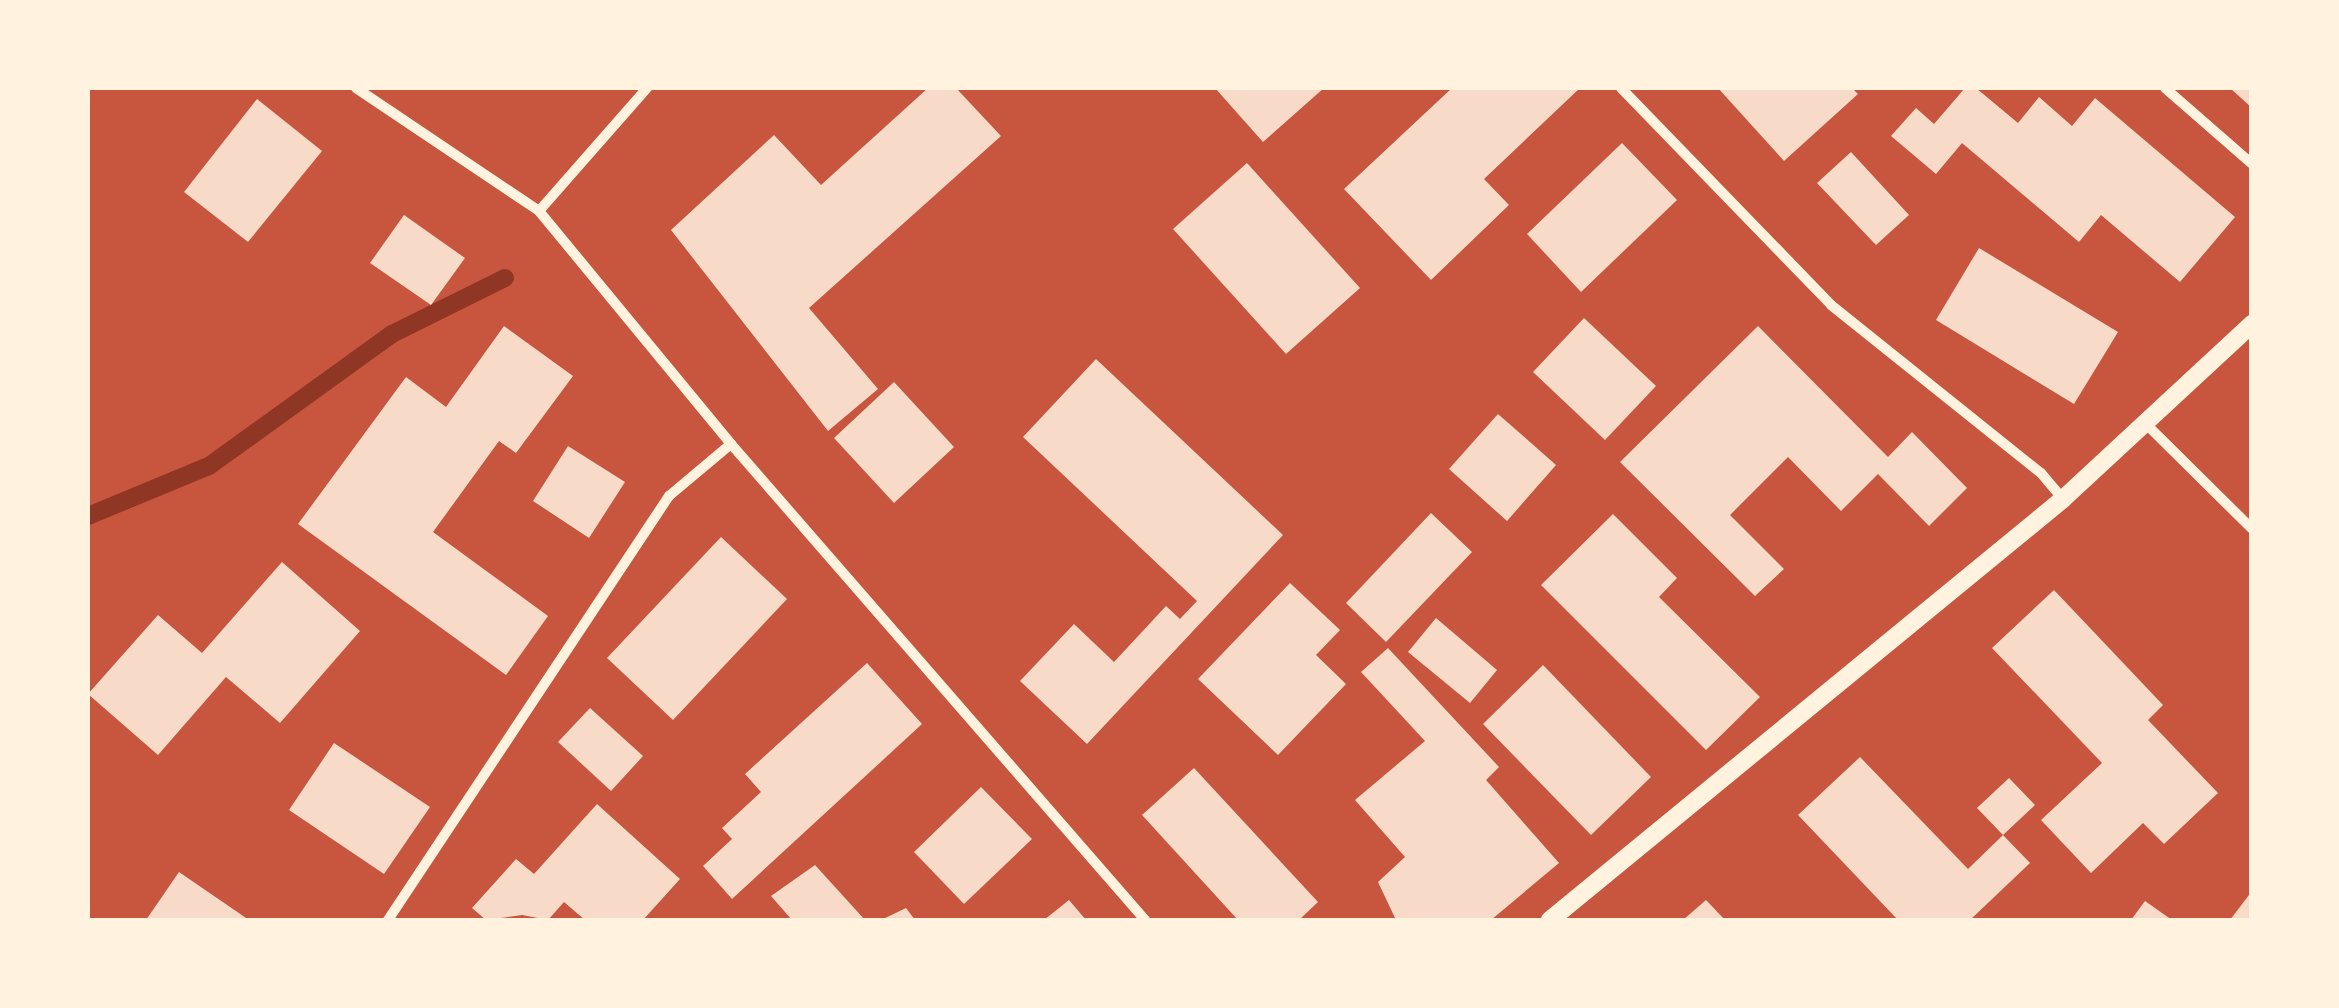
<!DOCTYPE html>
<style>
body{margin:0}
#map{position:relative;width:2339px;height:1008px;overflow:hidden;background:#c8553d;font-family:"Public Sans",sans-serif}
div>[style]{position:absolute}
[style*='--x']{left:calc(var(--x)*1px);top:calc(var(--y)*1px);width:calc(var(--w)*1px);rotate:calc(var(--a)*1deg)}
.stream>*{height:18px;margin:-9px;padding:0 9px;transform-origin:9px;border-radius:9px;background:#8f3625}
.building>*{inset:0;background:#f7dbc8}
.minor>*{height:10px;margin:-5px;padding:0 5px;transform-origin:5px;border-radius:5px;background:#fff3e0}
.tertiary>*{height:18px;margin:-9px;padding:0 9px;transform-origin:9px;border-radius:9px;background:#fff3e0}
span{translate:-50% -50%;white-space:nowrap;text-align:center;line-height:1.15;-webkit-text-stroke:8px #fff3e0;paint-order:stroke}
.frame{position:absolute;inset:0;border:90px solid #fff3e0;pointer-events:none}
</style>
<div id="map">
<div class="stream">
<div style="--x:88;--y:516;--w:131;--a:-22.5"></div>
<div style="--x:209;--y:466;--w:226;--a:-35.8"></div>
<div style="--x:392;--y:334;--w:126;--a:-26.4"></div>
</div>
<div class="building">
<div style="clip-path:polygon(928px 88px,956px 88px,1001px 136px,809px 308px,878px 389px,828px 431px,671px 230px,774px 135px,821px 185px)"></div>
<div style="clip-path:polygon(1215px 88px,1324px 88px,1263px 142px)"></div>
<div style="clip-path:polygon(1452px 88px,1580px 88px,1484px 179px,1509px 205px,1431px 280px,1344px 189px)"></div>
<div style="clip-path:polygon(1718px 88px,1852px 88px,1858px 94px,1784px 161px)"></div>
<div style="clip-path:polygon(1965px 88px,1976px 88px,2018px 123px,2039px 97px,2072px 126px,2095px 98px,2235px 217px,2180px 282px,2101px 215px,2079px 242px,1962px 143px,1936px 174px,1891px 136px,1916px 108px,1934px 124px)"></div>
<div style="clip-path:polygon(2230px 88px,2252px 88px,2252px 108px)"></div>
<div style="clip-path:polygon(257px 99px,322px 151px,248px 242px,184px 192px)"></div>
<div style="clip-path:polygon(1622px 143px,1677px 200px,1581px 292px,1527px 234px)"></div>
<div style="clip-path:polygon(1851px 152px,1909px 215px,1876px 245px,1817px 183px)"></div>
<div style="clip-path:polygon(1247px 163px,1360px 288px,1286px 354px,1173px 229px)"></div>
<div style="clip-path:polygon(404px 215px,465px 258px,431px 305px,370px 263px)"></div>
<div style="clip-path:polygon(1979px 248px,2118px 332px,2074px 404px,1936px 320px)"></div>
<div style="clip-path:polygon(1584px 318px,1656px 386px,1605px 440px,1533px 372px)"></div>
<div style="clip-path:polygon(504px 326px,573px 376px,516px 453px,499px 441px,433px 532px,548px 616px,506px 675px,298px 524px,406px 377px,446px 407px)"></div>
<div style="clip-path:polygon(1758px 326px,1888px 457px,1912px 432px,1967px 488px,1929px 526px,1878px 474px,1841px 511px,1788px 457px,1730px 515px,1784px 569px,1755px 596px,1620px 462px)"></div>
<div style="clip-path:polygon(1096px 359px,1283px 535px,1087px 744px,1020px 681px,1074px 624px,1114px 662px,1166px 606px,1180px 619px,1197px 601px,1023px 437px)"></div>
<div style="clip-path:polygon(894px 382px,954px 447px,894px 503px,834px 438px)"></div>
<div style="clip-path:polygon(1498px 414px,1556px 465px,1507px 521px,1449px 469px)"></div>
<div style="clip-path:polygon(568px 446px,625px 482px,589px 538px,533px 501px)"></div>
<div style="clip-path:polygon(1431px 513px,1472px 552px,1386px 642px,1346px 603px)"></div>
<div style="clip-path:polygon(1613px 514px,1677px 578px,1659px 597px,1760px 697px,1706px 750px,1541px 585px)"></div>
<div style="clip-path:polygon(721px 537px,787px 599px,673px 720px,607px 658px)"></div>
<div style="clip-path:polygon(282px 562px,360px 631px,280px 723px,226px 677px,158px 755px,88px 694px,158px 615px,202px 653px)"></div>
<div style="clip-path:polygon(1290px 583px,1340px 630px,1316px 655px,1346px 684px,1278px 755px,1198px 679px)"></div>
<div style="clip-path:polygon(2054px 590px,2163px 705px,2148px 720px,2218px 793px,2164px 844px,2143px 823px,2091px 873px,2041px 820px,2102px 763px,1992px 648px)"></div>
<div style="clip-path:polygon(1436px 618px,1497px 670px,1470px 703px,1408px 652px)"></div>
<div style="clip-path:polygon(1388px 648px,1499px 767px,1486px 780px,1559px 863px,1491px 920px,1396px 920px,1378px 882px,1405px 857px,1355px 800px,1425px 741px,1361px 672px)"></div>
<div style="clip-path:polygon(867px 663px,922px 724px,732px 899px,703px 866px,732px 839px,722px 828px,761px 792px,745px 774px)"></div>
<div style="clip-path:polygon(1543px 665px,1651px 777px,1591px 835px,1483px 724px)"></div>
<div style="clip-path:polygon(590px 708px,643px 756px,611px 791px,558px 742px)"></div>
<div style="clip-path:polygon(334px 743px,430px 807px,384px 874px,289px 810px)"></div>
<div style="clip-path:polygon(1860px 757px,1968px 869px,2003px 835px,2030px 863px,1970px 920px,1898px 920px,1798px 815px)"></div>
<div style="clip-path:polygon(1194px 768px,1318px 902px,1299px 920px,1238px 920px,1142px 815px)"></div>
<div style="clip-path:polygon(2009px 778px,2035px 805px,2003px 835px,1977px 808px)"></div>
<div style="clip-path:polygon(981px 787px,1032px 839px,964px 904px,914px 852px)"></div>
<div style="clip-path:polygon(597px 804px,680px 879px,643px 920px,585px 920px,564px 902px,548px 920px,522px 915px,486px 920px,472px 908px,516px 859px,534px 874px)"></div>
<div style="clip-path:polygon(815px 865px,865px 920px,792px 920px,771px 896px)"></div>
<div style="clip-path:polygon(179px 872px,249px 920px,146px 920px)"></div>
<div style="clip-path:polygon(2252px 891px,2252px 920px,2230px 920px)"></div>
<div style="clip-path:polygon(1069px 900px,1086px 920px,1044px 920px)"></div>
<div style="clip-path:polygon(1706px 900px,1725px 920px,1683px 920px)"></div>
<div style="clip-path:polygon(2145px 901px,2172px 920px,2131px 920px)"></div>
<div style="clip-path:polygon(906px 908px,915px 920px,881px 920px)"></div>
</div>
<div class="minor">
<div style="--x:356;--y:88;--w:220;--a:33.9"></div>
<div style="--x:539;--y:211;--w:302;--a:50.5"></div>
<div style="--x:731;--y:444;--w:631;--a:48.98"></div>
<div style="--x:1621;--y:88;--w:302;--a:45.9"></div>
<div style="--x:1831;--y:305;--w:269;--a:38.7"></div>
<div style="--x:2041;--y:473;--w:34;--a:50"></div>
<div style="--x:2165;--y:88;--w:116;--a:41.1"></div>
<div style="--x:539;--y:211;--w:164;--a:-48.7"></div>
<div style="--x:2146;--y:424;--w:149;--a:44.7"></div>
<div style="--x:388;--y:920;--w:509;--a:-56.47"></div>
<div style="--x:669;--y:496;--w:81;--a:-40"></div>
</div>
<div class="tertiary">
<div style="--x:1550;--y:920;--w:664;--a:-39.37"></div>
<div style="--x:2063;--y:499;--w:258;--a:-42.8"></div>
</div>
<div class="frame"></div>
</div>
